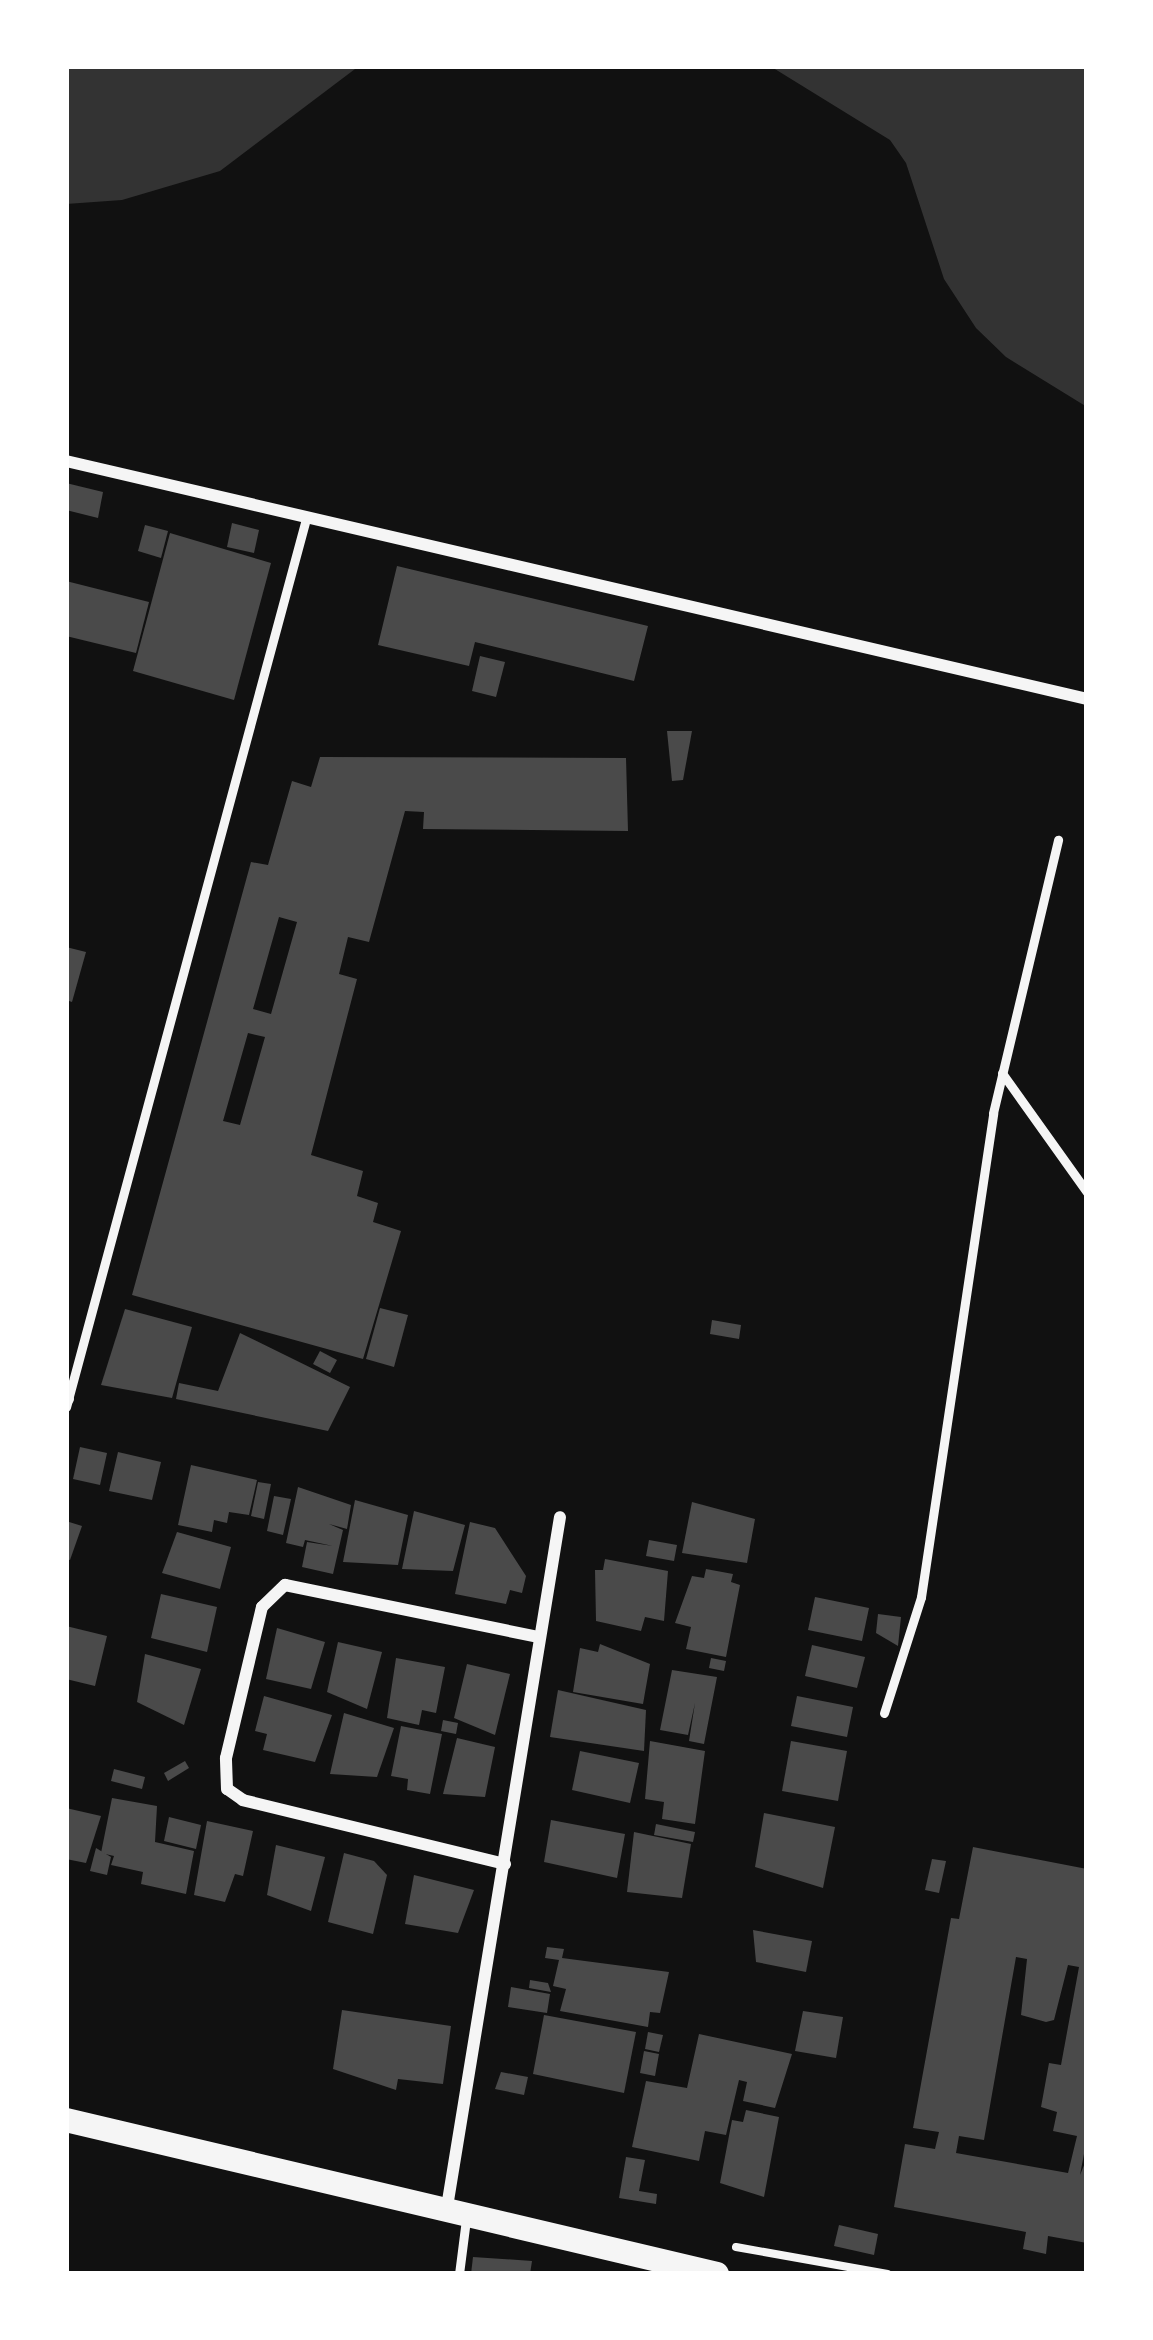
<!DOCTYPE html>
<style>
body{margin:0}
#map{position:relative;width:1153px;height:2340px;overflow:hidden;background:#111;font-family:Ubuntu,sans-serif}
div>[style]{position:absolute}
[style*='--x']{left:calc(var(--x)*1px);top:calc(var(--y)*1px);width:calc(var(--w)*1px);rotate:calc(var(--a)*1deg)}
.water>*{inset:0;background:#333}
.building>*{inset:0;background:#4a4a4a}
.path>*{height:8px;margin:-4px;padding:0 4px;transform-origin:4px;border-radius:4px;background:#f5f5f5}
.service>*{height:9px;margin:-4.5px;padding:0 4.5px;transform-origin:4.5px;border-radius:4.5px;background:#f5f5f5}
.minor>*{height:12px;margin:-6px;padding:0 6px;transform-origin:6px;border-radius:6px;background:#f5f5f5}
.secondary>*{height:24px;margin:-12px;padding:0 12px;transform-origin:12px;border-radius:12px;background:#f5f5f5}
span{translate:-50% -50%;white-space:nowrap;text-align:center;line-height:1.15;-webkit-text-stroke:9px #fff;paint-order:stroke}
.frame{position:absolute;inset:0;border:69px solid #fff;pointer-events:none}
</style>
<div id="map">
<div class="water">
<div style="clip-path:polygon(66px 66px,359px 66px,220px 171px,122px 200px,66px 204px)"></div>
<div style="clip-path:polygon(770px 66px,1087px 66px,1087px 407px,1006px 357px,976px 328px,944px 279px,906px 163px,890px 140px)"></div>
</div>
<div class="building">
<div style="clip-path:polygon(66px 483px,103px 492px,98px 518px,66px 510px)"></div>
<div style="clip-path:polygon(232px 523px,259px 530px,254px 553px,227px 547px)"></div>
<div style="clip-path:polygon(145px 525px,168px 531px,161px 558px,138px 551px)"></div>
<div style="clip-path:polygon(170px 533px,271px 563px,234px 700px,133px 671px)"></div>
<div style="clip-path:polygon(397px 566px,648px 626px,634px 681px,475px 642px,469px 666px,378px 645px)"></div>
<div style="clip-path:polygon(66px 581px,149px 602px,136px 653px,66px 636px)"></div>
<div style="clip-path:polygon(480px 656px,505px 662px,496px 697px,472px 691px)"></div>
<div style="clip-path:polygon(667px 731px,692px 731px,683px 780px,672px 781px)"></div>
<div style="clip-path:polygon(evenodd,320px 757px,626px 758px,628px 831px,423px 829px,424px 812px,405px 811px,369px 942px,348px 937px,339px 974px,357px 979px,311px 1155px,363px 1171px,357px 1196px,378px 1203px,373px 1222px,401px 1231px,363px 1359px,132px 1295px,251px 862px,268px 865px,292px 781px,311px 787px,320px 757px,279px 917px,297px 922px,271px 1014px,253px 1009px,279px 917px,320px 757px,248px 1033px,265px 1037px,240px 1125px,223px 1121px,248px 1033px)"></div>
<div style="clip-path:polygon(66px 947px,86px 952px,72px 1002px,66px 1000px)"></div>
<div style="clip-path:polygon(380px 1308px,408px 1315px,394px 1367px,366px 1359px)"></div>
<div style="clip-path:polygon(125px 1309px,192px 1327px,172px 1398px,101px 1385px)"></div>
<div style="clip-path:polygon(712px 1320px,741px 1325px,739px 1339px,710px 1334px)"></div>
<div style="clip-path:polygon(240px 1333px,350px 1387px,328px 1431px,176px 1399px,179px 1383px,218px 1391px)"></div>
<div style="clip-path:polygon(320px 1351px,337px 1360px,330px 1373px,313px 1364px)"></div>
<div style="clip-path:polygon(80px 1447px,107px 1453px,100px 1485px,73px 1479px)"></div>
<div style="clip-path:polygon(118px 1452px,161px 1462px,152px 1500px,109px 1491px)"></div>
<div style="clip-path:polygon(191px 1465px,257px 1480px,249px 1515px,229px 1512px,227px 1523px,214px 1520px,212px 1532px,178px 1525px)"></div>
<div style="clip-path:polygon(258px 1482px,271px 1484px,264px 1519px,251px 1516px)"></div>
<div style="clip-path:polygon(298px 1487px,351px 1505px,347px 1529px,329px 1524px,343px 1530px,333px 1574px,302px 1567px,307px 1542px,333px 1546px,305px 1540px,303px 1547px,286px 1543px)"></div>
<div style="clip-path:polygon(274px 1496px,291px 1499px,283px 1535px,267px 1531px)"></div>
<div style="clip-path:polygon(355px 1500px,408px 1515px,398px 1565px,343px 1562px)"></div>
<div style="clip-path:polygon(692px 1502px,755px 1519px,747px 1563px,682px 1553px)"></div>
<div style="clip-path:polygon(414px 1511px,465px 1525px,453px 1571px,402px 1569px)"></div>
<div style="clip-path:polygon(66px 1521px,82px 1526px,70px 1560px,66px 1559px)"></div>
<div style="clip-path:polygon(470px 1522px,495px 1528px,526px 1576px,522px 1593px,510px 1590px,506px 1604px,455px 1594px)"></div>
<div style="clip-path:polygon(177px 1532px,231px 1547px,220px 1589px,162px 1573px)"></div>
<div style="clip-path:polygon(649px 1540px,677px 1545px,674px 1561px,646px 1556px)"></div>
<div style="clip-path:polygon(605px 1559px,668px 1571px,664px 1621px,645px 1617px,641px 1631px,596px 1621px,595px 1570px,603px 1570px)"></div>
<div style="clip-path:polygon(706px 1569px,733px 1574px,731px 1582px,740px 1585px,726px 1657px,686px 1649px,691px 1627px,675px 1623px,692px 1576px,704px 1578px)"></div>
<div style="clip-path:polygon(161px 1594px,217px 1607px,207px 1652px,151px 1638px)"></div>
<div style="clip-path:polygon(815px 1597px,869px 1608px,862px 1641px,808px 1630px)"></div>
<div style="clip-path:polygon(878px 1614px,901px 1617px,898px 1646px,876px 1633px)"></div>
<div style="clip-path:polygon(66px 1626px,107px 1636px,95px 1686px,66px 1679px)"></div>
<div style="clip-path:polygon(277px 1628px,325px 1642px,311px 1689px,266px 1679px)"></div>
<div style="clip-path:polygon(338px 1642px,382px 1652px,367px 1709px,327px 1692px)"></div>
<div style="clip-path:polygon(600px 1644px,650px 1664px,643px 1704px,573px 1692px,580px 1648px,598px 1652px)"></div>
<div style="clip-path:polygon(812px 1645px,865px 1657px,857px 1688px,805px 1676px)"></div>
<div style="clip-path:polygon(145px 1654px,201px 1669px,184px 1725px,137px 1702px)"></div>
<div style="clip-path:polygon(396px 1658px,445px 1667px,436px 1713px,422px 1710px,419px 1725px,387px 1718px)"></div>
<div style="clip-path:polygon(711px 1658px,726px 1661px,724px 1671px,709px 1668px)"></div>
<div style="clip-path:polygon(467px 1664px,510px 1674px,495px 1735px,454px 1718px)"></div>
<div style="clip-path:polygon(672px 1670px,717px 1677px,704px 1744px,689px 1741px,695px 1703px,688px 1735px,660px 1730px)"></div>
<div style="clip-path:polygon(558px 1690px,646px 1710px,644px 1751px,550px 1737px)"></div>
<div style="clip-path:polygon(264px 1696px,332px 1715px,315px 1762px,263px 1750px,267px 1734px,255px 1731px)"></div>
<div style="clip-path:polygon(797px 1696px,853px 1707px,847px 1737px,791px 1726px)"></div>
<div style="clip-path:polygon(344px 1713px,394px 1728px,377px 1777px,330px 1774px)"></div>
<div style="clip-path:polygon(443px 1720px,458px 1723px,456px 1734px,441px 1731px)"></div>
<div style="clip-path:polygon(401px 1726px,442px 1734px,430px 1794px,407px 1790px,408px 1779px,391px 1776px)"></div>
<div style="clip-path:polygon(457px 1738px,495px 1747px,485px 1797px,443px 1794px)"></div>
<div style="clip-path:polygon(650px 1741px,705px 1751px,695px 1824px,662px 1819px,664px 1802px,645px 1799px)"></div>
<div style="clip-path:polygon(791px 1741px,847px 1751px,838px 1801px,782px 1791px)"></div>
<div style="clip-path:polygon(580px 1751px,639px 1763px,630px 1803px,572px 1790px)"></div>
<div style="clip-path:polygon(185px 1761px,189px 1768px,168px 1781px,164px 1773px)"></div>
<div style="clip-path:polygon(114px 1769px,145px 1777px,142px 1789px,111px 1781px)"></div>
<div style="clip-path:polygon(112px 1798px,157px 1806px,155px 1842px,194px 1851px,186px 1894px,141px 1884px,143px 1872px,111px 1865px,114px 1856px,101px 1853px)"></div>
<div style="clip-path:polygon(66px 1808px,101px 1816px,86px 1863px,66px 1859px)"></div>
<div style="clip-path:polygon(764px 1813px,835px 1827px,823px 1888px,755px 1867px)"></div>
<div style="clip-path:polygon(169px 1817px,201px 1825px,196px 1849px,164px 1841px)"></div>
<div style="clip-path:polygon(551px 1820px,625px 1834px,617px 1878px,544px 1862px)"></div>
<div style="clip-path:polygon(207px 1821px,253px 1831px,243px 1876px,235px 1874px,225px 1902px,194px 1895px)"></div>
<div style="clip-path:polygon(656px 1824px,695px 1832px,693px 1842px,654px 1835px)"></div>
<div style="clip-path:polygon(634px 1832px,691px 1844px,682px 1898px,627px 1892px)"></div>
<div style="clip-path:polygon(276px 1845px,325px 1857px,311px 1911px,267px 1895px)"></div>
<div style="clip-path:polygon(evenodd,973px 1847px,1087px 1869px,1087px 2155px,1084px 2154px,1080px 2175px,1087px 2158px,1087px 2243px,1048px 2236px,1046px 2254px,1023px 2249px,1026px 2232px,894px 2207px,905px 2144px,935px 2149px,939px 2132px,913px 2128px,951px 1918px,959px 1919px,973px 1847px,1016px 1957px,1027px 1959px,1021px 2015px,1046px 2022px,1054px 2020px,1068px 1965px,1079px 1967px,1061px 2065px,1049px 2063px,1041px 2107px,1057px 2112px,1053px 2131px,1077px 2136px,1068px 2173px,956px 2153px,959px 2136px,984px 2140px,1016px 1957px)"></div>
<div style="clip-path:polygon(96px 1848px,111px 1857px,107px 1875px,90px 1871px)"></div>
<div style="clip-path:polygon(344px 1853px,374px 1861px,387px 1875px,373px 1934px,328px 1922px)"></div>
<div style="clip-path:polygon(932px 1859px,946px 1861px,939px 1893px,925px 1890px)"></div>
<div style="clip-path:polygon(414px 1875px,474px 1890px,458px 1933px,405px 1924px)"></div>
<div style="clip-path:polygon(753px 1930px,812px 1941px,806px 1972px,756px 1962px)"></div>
<div style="clip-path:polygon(547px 1947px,564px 1949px,562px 1958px,669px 1972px,660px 2013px,650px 2012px,648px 2027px,560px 2011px,566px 1989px,553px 1986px,559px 1960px,545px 1958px)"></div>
<div style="clip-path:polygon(530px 1980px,548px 1983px,551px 1992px,529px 1988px)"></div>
<div style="clip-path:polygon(511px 1987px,550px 1994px,547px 2013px,508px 2007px)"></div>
<div style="clip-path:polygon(342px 2010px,451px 2026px,443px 2084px,398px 2079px,396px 2090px,333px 2069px)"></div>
<div style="clip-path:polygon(803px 2011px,843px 2017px,836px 2058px,795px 2051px)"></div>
<div style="clip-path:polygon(544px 2015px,636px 2032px,624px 2093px,533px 2074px)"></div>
<div style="clip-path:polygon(648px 2032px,663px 2035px,659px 2052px,645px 2049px)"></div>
<div style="clip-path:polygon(699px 2034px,792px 2054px,775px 2108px,743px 2101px,747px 2082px,739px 2080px,726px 2135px,705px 2131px,699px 2161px,632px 2147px,646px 2081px,687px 2088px)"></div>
<div style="clip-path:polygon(644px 2051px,659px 2054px,655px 2076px,640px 2073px)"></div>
<div style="clip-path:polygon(501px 2072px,528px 2077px,524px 2095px,495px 2089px)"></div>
<div style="clip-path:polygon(746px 2110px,779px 2117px,764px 2197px,720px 2183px,732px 2120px,743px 2122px)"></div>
<div style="clip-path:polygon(626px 2157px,645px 2160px,639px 2191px,657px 2194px,656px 2204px,619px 2198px)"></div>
<div style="clip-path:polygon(839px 2225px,878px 2234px,874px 2255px,834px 2246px)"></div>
<div style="clip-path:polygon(473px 2257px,532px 2261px,530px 2274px,471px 2274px)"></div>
</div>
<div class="path">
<div style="--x:736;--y:2247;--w:154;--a:10.1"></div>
</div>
<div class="service">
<div style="--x:1002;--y:1073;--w:146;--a:54.5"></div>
<div style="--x:66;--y:1407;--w:920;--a:-74.88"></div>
<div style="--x:884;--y:1713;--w:122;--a:-72.3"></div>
<div style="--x:921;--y:1597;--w:489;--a:-81.5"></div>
<div style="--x:993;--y:1113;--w:281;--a:-76.6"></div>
<div style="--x:459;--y:2274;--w:55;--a:-82.7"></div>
</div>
<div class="minor">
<div style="--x:66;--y:461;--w:1048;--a:13.12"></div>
<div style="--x:66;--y:1399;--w:2;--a:0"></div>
<div style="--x:505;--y:1864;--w:270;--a:-166.3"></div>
<div style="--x:243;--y:1800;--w:19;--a:-145"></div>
<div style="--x:227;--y:1789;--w:31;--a:-92"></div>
<div style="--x:226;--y:1758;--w:155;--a:-76.6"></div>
<div style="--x:262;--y:1607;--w:32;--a:-44"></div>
<div style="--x:285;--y:1585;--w:258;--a:11.6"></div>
<div style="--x:447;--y:2207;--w:699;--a:-80.7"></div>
</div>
<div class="secondary">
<div style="--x:66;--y:2120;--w:669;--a:13.31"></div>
</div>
<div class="frame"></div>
</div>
